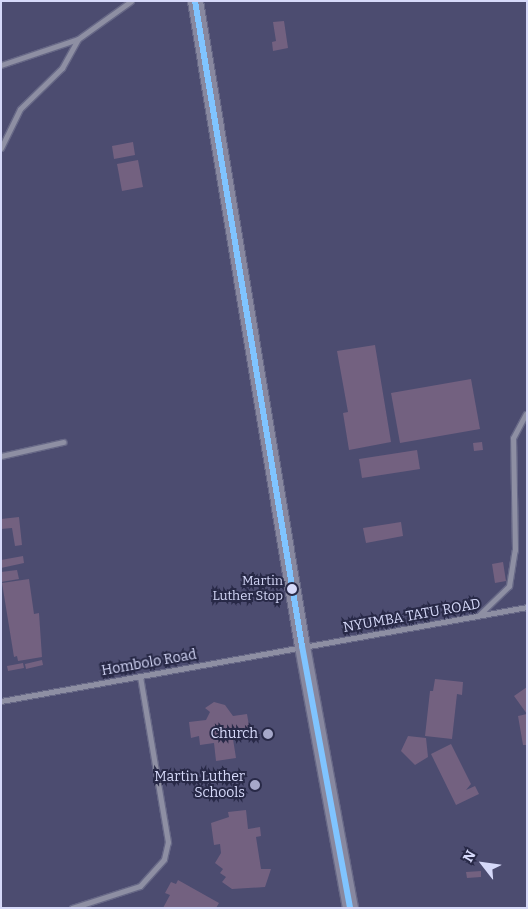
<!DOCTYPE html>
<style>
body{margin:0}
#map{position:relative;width:528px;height:909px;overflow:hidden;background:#4c4c70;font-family:Bitter,serif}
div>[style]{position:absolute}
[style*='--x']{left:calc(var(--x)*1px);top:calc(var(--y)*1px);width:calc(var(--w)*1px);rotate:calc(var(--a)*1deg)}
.building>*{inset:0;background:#736180}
.roads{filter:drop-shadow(1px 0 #676886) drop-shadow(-1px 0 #676886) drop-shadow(0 1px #676886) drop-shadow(0 -1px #676886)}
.street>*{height:5px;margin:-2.5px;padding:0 2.5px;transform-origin:2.5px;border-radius:2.5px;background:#8e8fa3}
.highway>*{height:15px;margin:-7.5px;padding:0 7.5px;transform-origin:7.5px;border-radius:7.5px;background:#88889f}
.bus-1>*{height:6px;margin:-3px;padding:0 3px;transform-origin:3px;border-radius:3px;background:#80c4ff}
.dots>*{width:14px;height:14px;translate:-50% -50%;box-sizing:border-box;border:2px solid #282947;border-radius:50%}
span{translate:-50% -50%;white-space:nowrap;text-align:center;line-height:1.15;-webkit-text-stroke:4px #282947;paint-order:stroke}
.bus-label{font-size:13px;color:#d6d9f9}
.right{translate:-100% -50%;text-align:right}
.street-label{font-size:14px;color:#d6d9f9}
.poi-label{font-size:14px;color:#d6d9f9}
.frame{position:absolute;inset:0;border:2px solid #d6d9f9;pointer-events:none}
.north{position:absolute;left:458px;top:839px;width:50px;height:50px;-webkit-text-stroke:4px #282947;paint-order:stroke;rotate:300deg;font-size:14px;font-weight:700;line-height:20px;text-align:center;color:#d6d9f9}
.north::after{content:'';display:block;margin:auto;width:18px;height:22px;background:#d6d9f9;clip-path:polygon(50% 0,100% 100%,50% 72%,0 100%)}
</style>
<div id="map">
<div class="building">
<div style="clip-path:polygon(284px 21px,288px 48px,273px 51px,272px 42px,276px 41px,273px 22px)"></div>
<div style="clip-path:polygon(133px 142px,135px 155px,114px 159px,112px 146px)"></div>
<div style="clip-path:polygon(138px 160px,143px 187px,122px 191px,117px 164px)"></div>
<div style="clip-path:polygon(375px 345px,391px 442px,349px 450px,343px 413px,348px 412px,337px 351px)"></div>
<div style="clip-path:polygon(471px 379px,480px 429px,400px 443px,391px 393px)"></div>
<div style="clip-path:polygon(482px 442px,483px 450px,474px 451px,473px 443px)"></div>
<div style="clip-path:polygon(417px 450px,420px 469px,362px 478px,359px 459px)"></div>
<div style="clip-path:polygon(19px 517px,22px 545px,15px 546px,12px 528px,1px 529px,1px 519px)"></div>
<div style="clip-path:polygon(401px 522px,403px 536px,366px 543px,363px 528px)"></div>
<div style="clip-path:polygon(23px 556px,24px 563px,1px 568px,1px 560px)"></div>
<div style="clip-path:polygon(503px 562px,506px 581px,495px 583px,492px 564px)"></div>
<div style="clip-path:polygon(17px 570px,19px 579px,1px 582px,1px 572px)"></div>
<div style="clip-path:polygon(29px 579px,34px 614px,39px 613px,42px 657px,18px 661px,17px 656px,14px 657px,2px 583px)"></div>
<div style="clip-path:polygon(42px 660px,43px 665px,26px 669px,25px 664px)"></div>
<div style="clip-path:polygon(23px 663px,24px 668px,8px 671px,7px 666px)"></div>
<div style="clip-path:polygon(435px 679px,463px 682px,462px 695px,457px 694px,452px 739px,425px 736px,430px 691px,433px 691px)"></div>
<div style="clip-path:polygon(527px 687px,527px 745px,523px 745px,518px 716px,527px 714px,514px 696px)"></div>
<div style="clip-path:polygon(214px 702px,225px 705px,233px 716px,247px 714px,251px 737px,233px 739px,236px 758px,216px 761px,214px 743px,200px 745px,199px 736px,191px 738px,189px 722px,206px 720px,210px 712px,205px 708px)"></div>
<div style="clip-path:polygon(408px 736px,426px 738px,428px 757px,415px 765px,401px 751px)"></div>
<div style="clip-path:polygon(451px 744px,471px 784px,466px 790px,475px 786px,479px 794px,456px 805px,431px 754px)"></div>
<div style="clip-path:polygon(246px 810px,248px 829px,260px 827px,261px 836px,256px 837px,261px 869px,271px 869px,265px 887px,232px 889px,222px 882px,226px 877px,220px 873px,223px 869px,215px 863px,221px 853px,220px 844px,214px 845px,211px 823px,229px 817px,228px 812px)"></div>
<div style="clip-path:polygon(481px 871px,481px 877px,467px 878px,466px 872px)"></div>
<div style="clip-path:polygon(178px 880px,219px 903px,216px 908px,163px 908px,170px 895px,165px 893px,171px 882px,176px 884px)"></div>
</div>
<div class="roads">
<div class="street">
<div style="--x:1;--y:65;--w:81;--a:-18.7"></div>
<div style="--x:78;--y:39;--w:65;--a:-35.6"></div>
<div style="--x:1;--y:148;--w:43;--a:-64"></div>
<div style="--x:20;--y:109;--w:59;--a:-44.3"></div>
<div style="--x:62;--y:68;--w:33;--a:-61"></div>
<div style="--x:1;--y:456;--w:64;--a:-12.7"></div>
<div style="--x:479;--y:615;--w:42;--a:-44"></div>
<div style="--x:509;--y:586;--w:36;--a:-81"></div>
<div style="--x:515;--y:550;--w:112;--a:-91"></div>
<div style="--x:513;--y:438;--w:27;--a:-62"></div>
<div style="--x:1;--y:701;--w:534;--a:-10.13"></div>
<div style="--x:72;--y:908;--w:71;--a:-17.9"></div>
<div style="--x:140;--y:886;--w:36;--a:-48"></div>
<div style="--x:164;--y:859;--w:17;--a:-77"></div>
<div style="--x:168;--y:842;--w:168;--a:-99.6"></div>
</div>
<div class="highway">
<div style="--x:195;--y:1;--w:654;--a:80.58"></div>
<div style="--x:302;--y:646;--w:266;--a:79.6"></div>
</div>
</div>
<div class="bus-1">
<div style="--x:195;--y:1;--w:654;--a:80.58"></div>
<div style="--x:302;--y:646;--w:266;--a:79.6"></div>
</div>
<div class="dots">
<div style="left:292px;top:589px;background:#d6d9f9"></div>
<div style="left:268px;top:734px;background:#a6a8c9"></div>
<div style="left:255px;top:785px;background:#a6a8c9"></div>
</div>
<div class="bus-label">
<span class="right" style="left:283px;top:589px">Martin<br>Luther Stop</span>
</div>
<div class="street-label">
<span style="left:412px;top:616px;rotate:-10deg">NYUMBA TATU ROAD</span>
<span style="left:149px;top:663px;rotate:-10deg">Hombolo Road</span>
</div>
<div class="poi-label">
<span class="right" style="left:258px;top:734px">Church</span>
<span class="right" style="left:245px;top:785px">Martin Luther<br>Schools</span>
</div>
<div class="frame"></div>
<div class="north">N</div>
</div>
